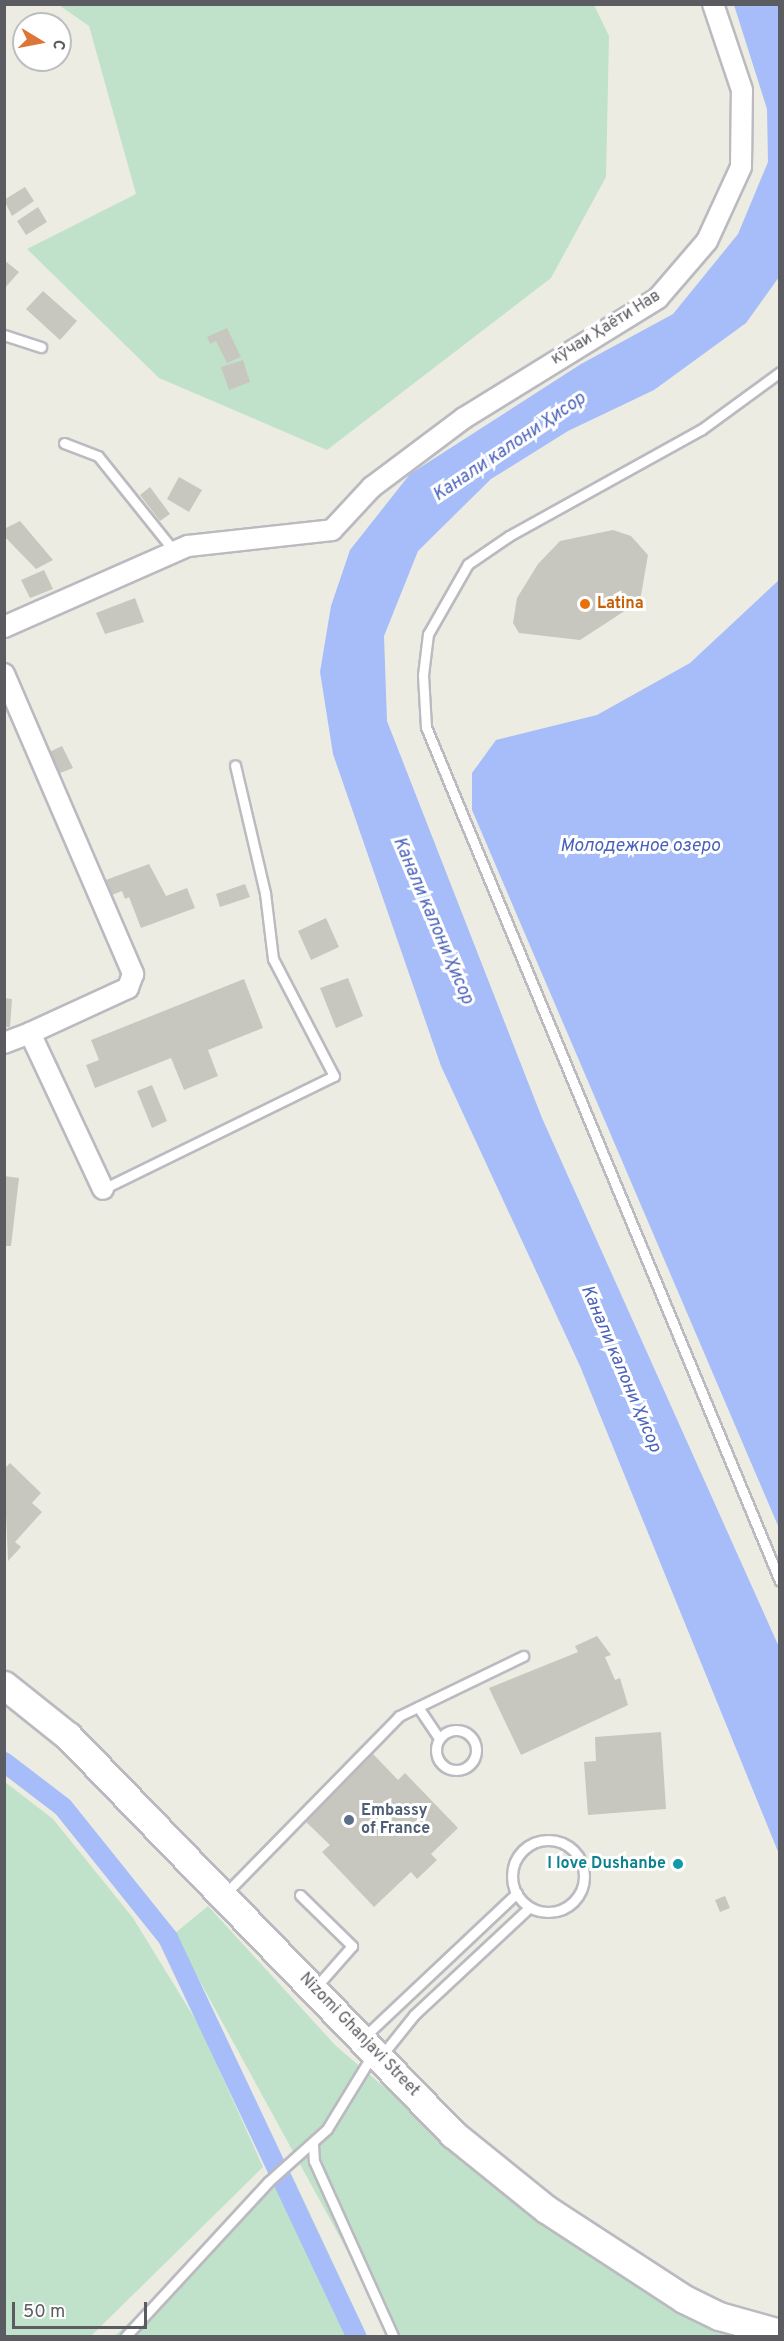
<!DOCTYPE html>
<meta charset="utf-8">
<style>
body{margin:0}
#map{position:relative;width:784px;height:2341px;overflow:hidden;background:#ecece2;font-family:Overpass,sans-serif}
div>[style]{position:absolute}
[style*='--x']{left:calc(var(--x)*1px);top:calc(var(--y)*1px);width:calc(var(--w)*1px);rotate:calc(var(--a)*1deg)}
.green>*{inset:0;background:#c0e2ca}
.water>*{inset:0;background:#a6bdf9}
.canal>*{height:20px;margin:-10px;padding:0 10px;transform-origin:10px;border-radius:10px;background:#a6bdf9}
.building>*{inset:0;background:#c8c7bf}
.roads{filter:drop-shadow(2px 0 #babac0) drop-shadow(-2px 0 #babac0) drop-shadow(0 2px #babac0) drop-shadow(0 -2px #babac0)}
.lane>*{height:9px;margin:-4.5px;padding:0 4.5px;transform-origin:4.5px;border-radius:4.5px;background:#fff}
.lane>.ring{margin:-4.5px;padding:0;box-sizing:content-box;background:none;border:9px solid #fff;border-radius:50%}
.street>*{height:20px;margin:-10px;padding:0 10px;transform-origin:10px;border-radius:10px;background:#fff}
.secondary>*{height:27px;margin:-13.5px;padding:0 13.5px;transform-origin:13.5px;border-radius:13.5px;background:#fff}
.dots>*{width:16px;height:16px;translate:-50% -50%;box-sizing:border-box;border:3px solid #fff;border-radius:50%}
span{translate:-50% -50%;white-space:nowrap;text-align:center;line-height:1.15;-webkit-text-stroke:6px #fff;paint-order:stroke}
.street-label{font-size:16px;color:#5b5c62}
.food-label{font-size:16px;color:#c56008;font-weight:700}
.left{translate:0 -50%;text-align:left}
.service-label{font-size:16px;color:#4e5e75;font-weight:700}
.culture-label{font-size:16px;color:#0d838f;font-weight:700}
.right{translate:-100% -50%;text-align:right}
.water-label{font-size:18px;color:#4a61ba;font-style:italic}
.frame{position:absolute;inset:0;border:6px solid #5b5c62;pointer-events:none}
.north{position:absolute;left:12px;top:12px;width:60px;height:60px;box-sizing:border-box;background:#fff;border:2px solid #bdbec0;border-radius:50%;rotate:100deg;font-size:16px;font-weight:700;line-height:24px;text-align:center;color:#5b5c62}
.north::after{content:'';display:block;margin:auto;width:21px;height:27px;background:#dd7438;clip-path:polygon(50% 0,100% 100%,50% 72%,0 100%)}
.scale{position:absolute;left:12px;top:2302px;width:135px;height:27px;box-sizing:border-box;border:3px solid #5b5c62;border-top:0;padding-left:8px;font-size:18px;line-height:21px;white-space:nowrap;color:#5b5c62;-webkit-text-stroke:4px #fff;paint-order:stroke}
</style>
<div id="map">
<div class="green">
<div style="clip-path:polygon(59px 5px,594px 5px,609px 36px,606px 177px,551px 278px,327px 450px,159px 378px,27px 249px,136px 194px,89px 26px)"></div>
<div style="clip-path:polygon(5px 1782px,53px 1819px,133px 1918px,200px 2027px,263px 2167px,91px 2336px,5px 2336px)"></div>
<div style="clip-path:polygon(208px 1906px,336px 2046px,459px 2151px,750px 2336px,394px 2336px,174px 1934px)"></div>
<div style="clip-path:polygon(290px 2171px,367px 2336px,115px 2336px,279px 2179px)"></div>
</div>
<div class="water">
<div style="clip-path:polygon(734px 5px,779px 5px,779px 277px,746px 323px,654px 390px,568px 431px,491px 479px,418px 551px,384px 636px,387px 721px,542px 1118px,779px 1647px,779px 1854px,580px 1366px,441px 1066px,333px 754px,320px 672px,331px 606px,350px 550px,410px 474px,581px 364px,673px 314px,738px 234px,768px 162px,767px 109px)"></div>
<div style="clip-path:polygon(779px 580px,779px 1528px,472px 810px,472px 773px,496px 740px,597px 715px,690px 663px)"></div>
</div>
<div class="canal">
<div style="--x:4;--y:1762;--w:74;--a:37.3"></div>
<div style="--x:63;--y:1807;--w:168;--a:51.3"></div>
<div style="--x:168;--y:1938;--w:440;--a:64.7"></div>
</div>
<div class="building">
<div style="clip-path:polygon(25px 187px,34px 201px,12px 216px,4px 200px)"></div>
<div style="clip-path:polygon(38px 207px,47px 222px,26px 235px,17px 221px)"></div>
<div style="clip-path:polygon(4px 260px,19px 272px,4px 289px)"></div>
<div style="clip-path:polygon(43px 291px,77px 321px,60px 340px,26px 309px)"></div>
<div style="clip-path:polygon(227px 328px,241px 357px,227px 363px,216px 341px,210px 344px,207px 337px)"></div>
<div style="clip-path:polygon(243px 360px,250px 382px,229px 390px,221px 367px)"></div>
<div style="clip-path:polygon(179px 477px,202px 490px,189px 512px,167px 499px)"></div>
<div style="clip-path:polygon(150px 487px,170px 514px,160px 521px,140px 495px)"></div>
<div style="clip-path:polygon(20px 521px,53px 560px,36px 569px,4px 536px,4px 529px)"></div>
<div style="clip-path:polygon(613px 530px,631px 536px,648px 555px,640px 601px,580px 640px,519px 633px,513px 623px,517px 598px,538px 564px,560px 541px)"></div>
<div style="clip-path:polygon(44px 570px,53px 589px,30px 598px,21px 580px)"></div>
<div style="clip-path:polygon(135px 598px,144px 622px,105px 634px,96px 613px)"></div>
<div style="clip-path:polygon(62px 746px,73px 768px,55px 775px,45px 754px)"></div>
<div style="clip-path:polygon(149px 864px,166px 896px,187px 888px,195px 908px,141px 928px,129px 897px,125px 899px,122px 891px,109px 896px,103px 881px)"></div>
<div style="clip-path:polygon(245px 884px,250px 897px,220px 907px,216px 894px)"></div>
<div style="clip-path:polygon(326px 918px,339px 947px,311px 960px,298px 931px)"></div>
<div style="clip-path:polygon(348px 978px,363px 1016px,336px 1028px,320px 988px)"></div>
<div style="clip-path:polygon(244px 979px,263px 1028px,208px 1050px,218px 1076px,184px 1090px,171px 1058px,95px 1088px,86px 1065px,99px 1060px,91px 1040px)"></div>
<div style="clip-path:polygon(4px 998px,12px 999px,10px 1027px,4px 1027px)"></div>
<div style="clip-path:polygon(152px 1085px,167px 1121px,152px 1128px,137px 1091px)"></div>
<div style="clip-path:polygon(4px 1176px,19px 1178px,11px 1246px,4px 1246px)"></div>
<div style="clip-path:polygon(10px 1463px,41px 1493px,32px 1503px,42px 1512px,15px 1542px,21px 1547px,8px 1561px,4px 1469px)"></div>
<div style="clip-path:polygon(597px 1636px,611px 1655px,605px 1657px,615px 1680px,620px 1678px,628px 1705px,521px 1755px,489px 1688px,578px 1652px,575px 1646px)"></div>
<div style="clip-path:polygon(661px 1732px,666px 1809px,588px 1815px,584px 1762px,596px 1761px,595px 1737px)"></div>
<div style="clip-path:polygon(373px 1754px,398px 1780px,405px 1773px,458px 1828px,431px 1854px,437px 1860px,417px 1879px,411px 1872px,374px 1907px,322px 1852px,330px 1845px,305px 1821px)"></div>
<div style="clip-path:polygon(725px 1896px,730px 1908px,720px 1912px,715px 1900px)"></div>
</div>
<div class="roads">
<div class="lane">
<div style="--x:4;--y:335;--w:39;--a:18"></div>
<div style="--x:780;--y:372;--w:97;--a:143.8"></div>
<div style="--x:702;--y:429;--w:221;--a:151"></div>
<div style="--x:509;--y:536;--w:50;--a:145.7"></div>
<div style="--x:468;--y:564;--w:81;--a:119.7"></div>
<div style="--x:428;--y:634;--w:41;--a:97"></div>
<div style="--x:423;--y:675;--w:52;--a:86.7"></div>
<div style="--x:426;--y:727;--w:924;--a:67.49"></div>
<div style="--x:64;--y:443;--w:36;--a:21"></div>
<div style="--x:98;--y:456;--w:122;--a:51.3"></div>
<div style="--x:103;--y:1189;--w:257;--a:-26.1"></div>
<div style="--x:334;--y:1076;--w:132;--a:-117.5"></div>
<div style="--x:273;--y:959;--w:66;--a:-96.9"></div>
<div style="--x:265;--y:893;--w:131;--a:-103.2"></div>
<div style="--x:418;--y:1707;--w:37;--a:56"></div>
<div class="ring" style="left:436px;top:1730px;width:31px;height:31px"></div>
<div class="ring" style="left:512px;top:1840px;width:63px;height:63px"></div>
<div style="--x:224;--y:1895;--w:250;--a:-45.6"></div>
<div style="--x:399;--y:1716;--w:138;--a:-25.8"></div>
<div style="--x:300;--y:1895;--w:73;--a:44.4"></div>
<div style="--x:352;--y:1946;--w:55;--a:131.3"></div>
<div style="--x:364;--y:2037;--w:210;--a:-43.3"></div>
<div style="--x:382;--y:2055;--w:51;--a:-51.3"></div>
<div style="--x:414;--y:2015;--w:158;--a:-43"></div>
<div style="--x:313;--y:2144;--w:17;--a:87"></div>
<div style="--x:314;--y:2161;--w:192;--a:65.7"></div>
<div style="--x:126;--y:2336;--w:209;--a:-47.3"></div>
<div style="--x:268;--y:2182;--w:79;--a:-41.9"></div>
<div style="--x:327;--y:2129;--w:88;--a:-58.5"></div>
</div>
<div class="street">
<div style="--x:4;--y:627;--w:201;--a:-23.8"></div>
<div style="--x:188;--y:546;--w:145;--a:-6.3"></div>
<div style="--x:332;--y:530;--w:59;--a:-47.1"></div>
<div style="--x:372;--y:487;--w:115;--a:-36.9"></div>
<div style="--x:464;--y:418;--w:228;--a:-31.7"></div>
<div style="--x:658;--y:298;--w:75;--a:-49.3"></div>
<div style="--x:707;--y:241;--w:81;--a:-65.3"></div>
<div style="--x:741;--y:167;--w:77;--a:-89.3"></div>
<div style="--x:742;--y:90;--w:91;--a:-108.6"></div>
<div style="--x:4;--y:674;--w:327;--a:66.7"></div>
<div style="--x:133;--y:974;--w:15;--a:110"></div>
<div style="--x:128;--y:988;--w:108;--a:155.3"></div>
<div style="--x:4;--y:1043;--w:28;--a:-21"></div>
<div style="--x:30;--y:1033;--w:172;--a:64.9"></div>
</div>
<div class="secondary">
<div style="--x:4;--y:1685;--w:82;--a:38.6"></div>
<div style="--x:68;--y:1736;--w:554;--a:45.95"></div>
<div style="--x:453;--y:2134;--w:119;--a:38.9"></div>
<div style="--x:546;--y:2209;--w:165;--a:33.1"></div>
<div style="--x:684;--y:2299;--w:39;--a:26"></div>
<div style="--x:719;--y:2316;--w:63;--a:15.6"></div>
</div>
</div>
<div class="dots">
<div style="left:585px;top:604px;background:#e8710a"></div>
<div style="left:349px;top:1820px;background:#5c6f8a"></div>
<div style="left:678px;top:1864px;background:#0f9aa8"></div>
</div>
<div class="street-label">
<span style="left:606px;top:328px;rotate:-32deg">кӯчаи Ҳаёти Нав</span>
<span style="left:359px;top:2035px;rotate:46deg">Nizomi Ghanjavi Street</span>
</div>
<div class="food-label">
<span class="left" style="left:597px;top:604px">Latina</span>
</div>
<div class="service-label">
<span class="left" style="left:361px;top:1820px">Embassy<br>of France</span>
</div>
<div class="culture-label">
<span class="right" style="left:666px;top:1864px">I love Dushanbe</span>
</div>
<div class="water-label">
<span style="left:510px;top:448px;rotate:-34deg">Канали калони Ҳисор</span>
<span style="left:640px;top:847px">Молодежное озеро</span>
<span style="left:432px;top:921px;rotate:67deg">Канали калони Ҳисор</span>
<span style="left:620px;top:1369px;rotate:67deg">Канали калони Ҳисор</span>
</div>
<div class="frame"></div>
<div class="north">С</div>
<div class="scale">50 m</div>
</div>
